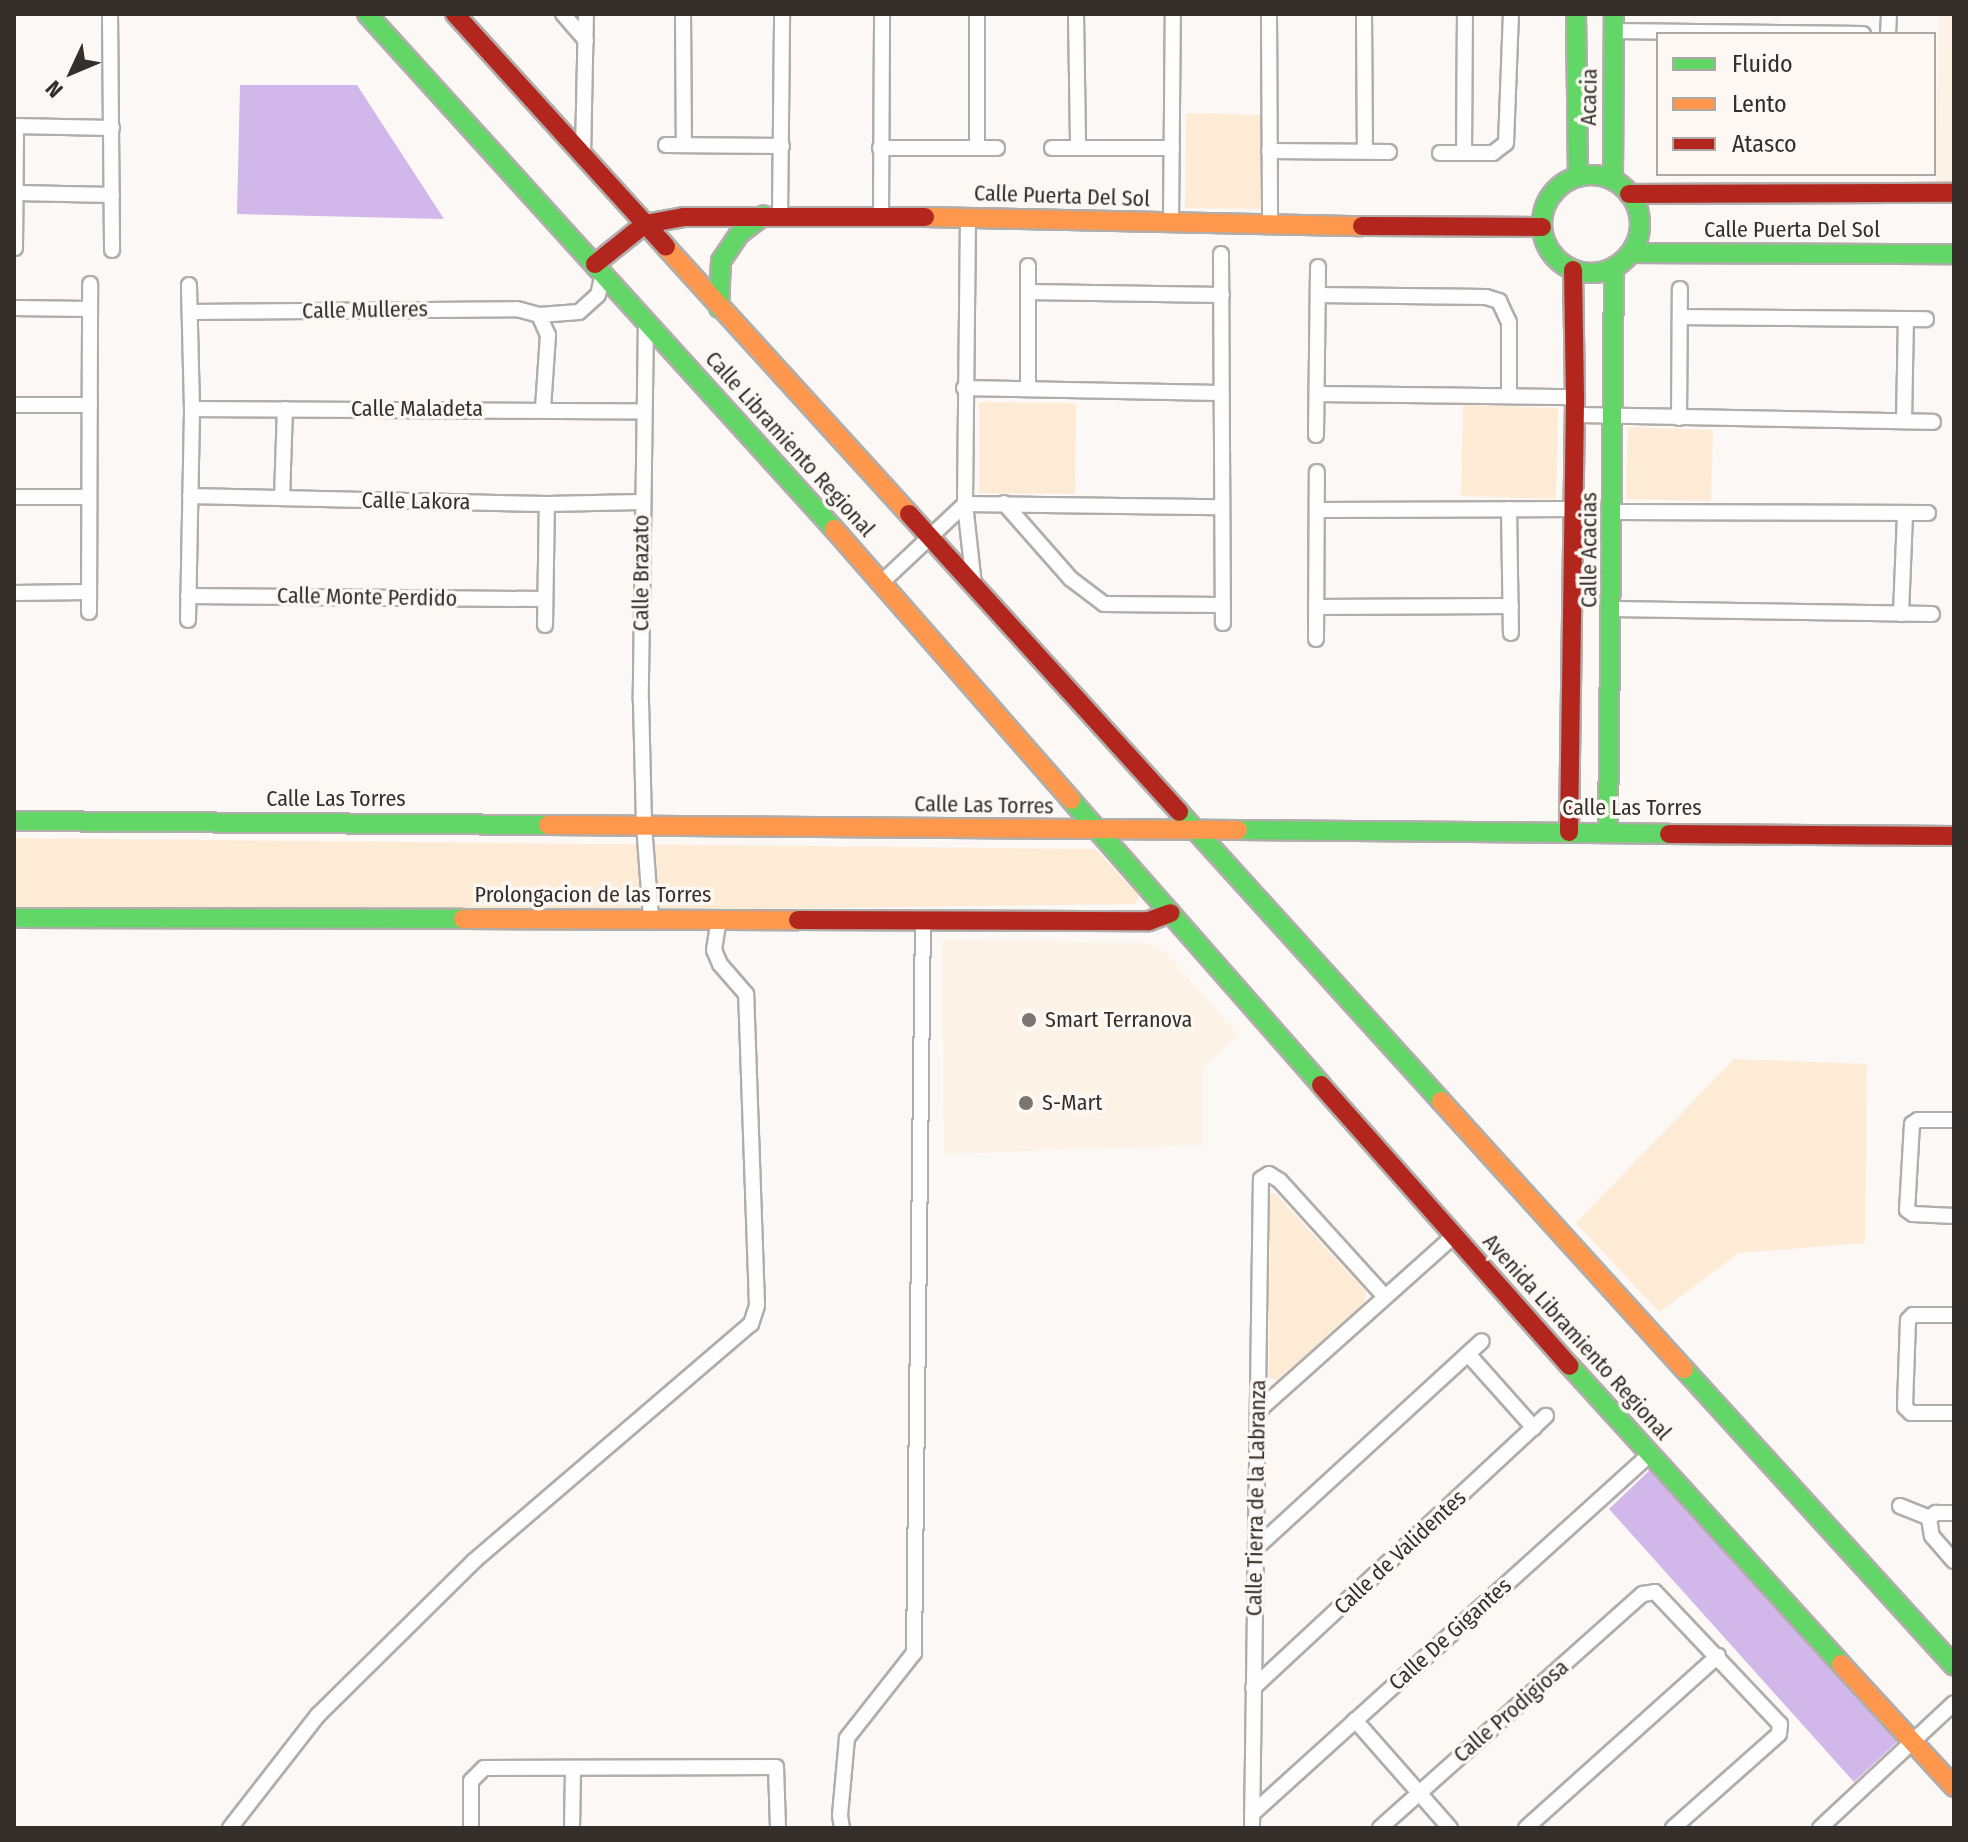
<!DOCTYPE html>
<style>
body{margin:0}
#map{position:relative;width:1968px;height:1842px;overflow:hidden;background:#fbf8f5;font-family:"Fira Sans Condensed",sans-serif}
div>[style]{position:absolute}
[style*='--x']{left:calc(var(--x)*1px);top:calc(var(--y)*1px);width:calc(var(--w)*1px);rotate:calc(var(--a)*1deg)}
.built>*{inset:0;background:#fdf2e6}
.green>*{inset:0;background:#fdebd6}
.water>*{inset:0;background:#d2b7ea}
.roads{filter:drop-shadow(2px 0 #b1adaa) drop-shadow(-2px 0 #b1adaa) drop-shadow(0 2px #b1adaa) drop-shadow(0 -2px #b1adaa)}
.street>*{height:14px;margin:-7px;padding:0 7px;transform-origin:7px;border-radius:7px;background:#fefefe}
.fast>*{height:18px;margin:-9px;padding:0 9px;transform-origin:9px;border-radius:9px;background:#63d668}
.fast>.ring{margin:-9px;padding:0;box-sizing:content-box;background:none;border:18px solid #63d668;border-radius:50%}
.slow>*{height:18px;margin:-9px;padding:0 9px;transform-origin:9px;border-radius:9px;background:#ff974d}
.jam>*{height:18px;margin:-9px;padding:0 9px;transform-origin:9px;border-radius:9px;background:#b3261e}
.dots>*{width:22px;height:22px;translate:-50% -50%;box-sizing:border-box;border:4px solid #fdf8f3;border-radius:50%}
span{translate:-50% -50%;white-space:nowrap;text-align:center;line-height:1.15;-webkit-text-stroke:7px #fdf8f3;paint-order:stroke}
.street-label{font-size:22px;color:#342f2a}
.poi-label{font-size:22px;color:#342f2a}
.left{translate:0 -50%;text-align:left}
.frame{position:absolute;inset:0;border:16px solid #342f2a;pointer-events:none}
.legend{position:absolute;left:1656px;top:32px;width:280px;height:144px;box-sizing:border-box;background:#fdf8f3;border:2px solid #ada8a3;margin:0;padding:10px 14px;list-style:none;font-size:24px;color:#342f2a}
.legend li{display:flex;align-items:center;gap:16px;height:40px}
.legend b{width:40px;border:2px solid #ada8a3}
.north{position:absolute;left:32px;top:32px;width:80px;height:80px;-webkit-text-stroke:6px #fdf8f3;paint-order:stroke;rotate:226deg;font-size:22px;font-weight:700;line-height:32px;text-align:center;color:#342f2a}
.north::after{content:'';display:block;margin:auto;width:28px;height:36px;background:#342f2a;clip-path:polygon(50% 0,100% 100%,50% 72%,0 100%)}
</style>
<div id="map">
<div class="built">
<div style="clip-path:polygon(1938px 14px,1954px 14px,1954px 183px,1936px 183px)"></div>
<div style="clip-path:polygon(942px 940px,1145px 943px,1166px 953px,1238px 1035px,1203px 1067px,1203px 1145px,944px 1154px)"></div>
</div>
<div class="green">
<div style="clip-path:polygon(1186px 113px,1262px 115px,1261px 209px,1185px 208px)"></div>
<div style="clip-path:polygon(979px 402px,1076px 403px,1075px 494px,979px 493px)"></div>
<div style="clip-path:polygon(1463px 405px,1558px 408px,1556px 499px,1461px 496px)"></div>
<div style="clip-path:polygon(1628px 427px,1713px 430px,1711px 501px,1626px 499px)"></div>
<div style="clip-path:polygon(14px 838px,1095px 849px,1139px 896px,1135px 904px,14px 918px)"></div>
<div style="clip-path:polygon(1734px 1059px,1867px 1064px,1865px 1243px,1739px 1253px,1659px 1312px,1576px 1223px)"></div>
<div style="clip-path:polygon(1275px 1193px,1366px 1292px,1364px 1303px,1276px 1381px,1269px 1377px,1270px 1194px)"></div>
</div>
<div class="water">
<div style="clip-path:polygon(240px 85px,357px 85px,444px 219px,237px 214px)"></div>
<div style="clip-path:polygon(1650px 1470px,1897px 1742px,1854px 1782px,1609px 1509px)"></div>
</div>
<div class="roads">
<div class="street">
<div style="--x:110;--y:14;--w:236;--a:89.5"></div>
<div style="--x:563;--y:14;--w:35;--a:49"></div>
<div style="--x:683;--y:14;--w:131;--a:89.6"></div>
<div style="--x:1076;--y:14;--w:134;--a:89.1"></div>
<div style="--x:1269;--y:14;--w:211;--a:89.7"></div>
<div style="--x:1364;--y:14;--w:137;--a:89.6"></div>
<div style="--x:1614;--y:31;--w:249;--a:0.7"></div>
<div style="--x:1888;--y:34;--w:20;--a:-87"></div>
<div style="--x:14;--y:126;--w:98;--a:1.2"></div>
<div style="--x:666;--y:145;--w:116;--a:0.5"></div>
<div style="--x:880;--y:148;--w:117;--a:0"></div>
<div style="--x:977;--y:148;--w:134;--a:-90"></div>
<div style="--x:1052;--y:148;--w:120;--a:0"></div>
<div style="--x:1269;--y:151;--w:120;--a:0.5"></div>
<div style="--x:1440;--y:153;--w:53;--a:0"></div>
<div style="--x:1493;--y:153;--w:16;--a:-38"></div>
<div style="--x:1506;--y:143;--w:129;--a:-87.8"></div>
<div style="--x:1464;--y:153;--w:139;--a:-89.6"></div>
<div style="--x:583;--y:155;--w:141;--a:-88.8"></div>
<div style="--x:17;--y:193;--w:95;--a:1.2"></div>
<div style="--x:780;--y:216;--w:202;--a:-89.4"></div>
<div style="--x:881;--y:216;--w:202;--a:-89.7"></div>
<div style="--x:968;--y:217;--w:287;--a:90.6"></div>
<div style="--x:965;--y:504;--w:82;--a:83.7"></div>
<div style="--x:1171;--y:223;--w:209;--a:-89.5"></div>
<div style="--x:15;--y:248;--w:122;--a:-89.5"></div>
<div style="--x:1221;--y:254;--w:369;--a:89.7"></div>
<div style="--x:1028;--y:292;--w:194;--a:0.9"></div>
<div style="--x:1318;--y:295;--w:168;--a:0.7"></div>
<div style="--x:1486;--y:297;--w:14;--a:17"></div>
<div style="--x:1499;--y:301;--w:23;--a:65"></div>
<div style="--x:1509;--y:322;--w:74;--a:90"></div>
<div style="--x:14;--y:308;--w:76;--a:0.8"></div>
<div style="--x:190;--y:312;--w:327;--a:-0.5"></div>
<div style="--x:517;--y:309;--w:23;--a:15"></div>
<div style="--x:539;--y:315;--w:22;--a:66"></div>
<div style="--x:548;--y:335;--w:74;--a:93.9"></div>
<div style="--x:539;--y:315;--w:40;--a:-4.3"></div>
<div style="--x:579;--y:312;--w:25;--a:-42"></div>
<div style="--x:598;--y:295;--w:23;--a:-77"></div>
<div style="--x:1680;--y:317;--w:246;--a:0.5"></div>
<div style="--x:646;--y:320;--w:381;--a:90.8"></div>
<div style="--x:641;--y:701;--w:124;--a:88.6"></div>
<div style="--x:644;--y:825;--w:94;--a:85.7"></div>
<div style="--x:964;--y:388;--w:256;--a:1.1"></div>
<div style="--x:1028;--y:389;--w:123;--a:-90"></div>
<div style="--x:1317;--y:394;--w:258;--a:0.7"></div>
<div style="--x:14;--y:405;--w:76;--a:0"></div>
<div style="--x:192;--y:409;--w:451;--a:0.3"></div>
<div style="--x:1575;--y:415;--w:358;--a:1.1"></div>
<div style="--x:1679;--y:418;--w:129;--a:-89.6"></div>
<div style="--x:1904;--y:421;--w:101;--a:-88.9"></div>
<div style="--x:1316;--y:435;--w:168;--a:-89.3"></div>
<div style="--x:190;--y:496;--w:357;--a:1.3"></div>
<div style="--x:547;--y:504;--w:94;--a:-1.2"></div>
<div style="--x:14;--y:497;--w:74;--a:0"></div>
<div style="--x:282;--y:498;--w:89;--a:-88.1"></div>
<div style="--x:1004;--y:503;--w:101;--a:48.6"></div>
<div style="--x:1071;--y:579;--w:41;--a:37.1"></div>
<div style="--x:1104;--y:604;--w:118;--a:0.5"></div>
<div style="--x:965;--y:504;--w:256;--a:0.7"></div>
<div style="--x:1509;--y:509;--w:124;--a:89.1"></div>
<div style="--x:1317;--y:510;--w:257;--a:-0.2"></div>
<div style="--x:1613;--y:512;--w:315;--a:0.2"></div>
<div style="--x:882;--y:582;--w:114;--a:-43.2"></div>
<div style="--x:14;--y:593;--w:74;--a:-0.8"></div>
<div style="--x:188;--y:596;--w:357;--a:0.5"></div>
<div style="--x:1316;--y:607;--w:195;--a:-0.3"></div>
<div style="--x:1613;--y:609;--w:319;--a:0.9"></div>
<div style="--x:89;--y:612;--w:328;--a:-89.8"></div>
<div style="--x:1901;--y:614;--w:101;--a:-87.7"></div>
<div style="--x:188;--y:620;--w:211;--a:-88.9"></div>
<div style="--x:192;--y:409;--w:124;--a:-91.4"></div>
<div style="--x:545;--y:625;--w:121;--a:-89.1"></div>
<div style="--x:1316;--y:639;--w:167;--a:-89.7"></div>
<div style="--x:1954;--y:1120;--w:36;--a:180"></div>
<div style="--x:1918;--y:1120;--w:7;--a:146"></div>
<div style="--x:1912;--y:1124;--w:86;--a:93.3"></div>
<div style="--x:1907;--y:1210;--w:7;--a:34"></div>
<div style="--x:1913;--y:1214;--w:41;--a:2.8"></div>
<div style="--x:1954;--y:1315;--w:41;--a:180"></div>
<div style="--x:1913;--y:1315;--w:7;--a:135"></div>
<div style="--x:1908;--y:1320;--w:87;--a:92"></div>
<div style="--x:1905;--y:1407;--w:8;--a:45"></div>
<div style="--x:1911;--y:1413;--w:43;--a:0"></div>
<div style="--x:1468;--y:1354;--w:99;--a:48.3"></div>
<div style="--x:1258;--y:1411;--w:263;--a:-41.8"></div>
<div style="--x:1900;--y:1506;--w:31;--a:22"></div>
<div style="--x:1929;--y:1518;--w:9;--a:-36"></div>
<div style="--x:1936;--y:1513;--w:18;--a:0"></div>
<div style="--x:1929;--y:1518;--w:18;--a:81"></div>
<div style="--x:1932;--y:1536;--w:33;--a:49"></div>
<div style="--x:1256;--y:1548;--w:306;--a:-42.5"></div>
<div style="--x:1253;--y:1688;--w:400;--a:-42.9"></div>
<div style="--x:1355;--y:1720;--w:144;--a:48.7"></div>
<div style="--x:1252;--y:1814;--w:535;--a:-42.12"></div>
<div style="--x:230;--y:1828;--w:143;--a:-52.1"></div>
<div style="--x:318;--y:1715;--w:219;--a:-44.6"></div>
<div style="--x:474;--y:1561;--w:365;--a:-40.6"></div>
<div style="--x:751;--y:1324;--w:20;--a:-72"></div>
<div style="--x:757;--y:1305;--w:311;--a:-92"></div>
<div style="--x:746;--y:994;--w:40;--a:-131"></div>
<div style="--x:720;--y:964;--w:15;--a:-113"></div>
<div style="--x:714;--y:950;--w:30;--a:-81"></div>
<div style="--x:471;--y:1828;--w:47;--a:-90"></div>
<div style="--x:471;--y:1781;--w:18;--a:-45"></div>
<div style="--x:484;--y:1768;--w:292;--a:-0.2"></div>
<div style="--x:776;--y:1767;--w:61;--a:88.1"></div>
<div style="--x:572;--y:1828;--w:59;--a:-89"></div>
<div style="--x:842;--y:1828;--w:13;--a:-99"></div>
<div style="--x:840;--y:1815;--w:77;--a:-84.8"></div>
<div style="--x:847;--y:1738;--w:108;--a:-51.8"></div>
<div style="--x:914;--y:1653;--w:732;--a:-89.3"></div>
<div style="--x:1252;--y:1828;--w:649;--a:-89.21"></div>
<div style="--x:1261;--y:1179;--w:9;--a:-32"></div>
<div style="--x:1269;--y:1174;--w:13;--a:32"></div>
<div style="--x:1280;--y:1181;--w:156;--a:47.8"></div>
<div style="--x:1380;--y:1828;--w:352;--a:-41.7"></div>
<div style="--x:1643;--y:1594;--w:12;--a:-9"></div>
<div style="--x:1655;--y:1592;--w:182;--a:46.6"></div>
<div style="--x:1780;--y:1724;--w:10;--a:96"></div>
<div style="--x:1779;--y:1734;--w:142;--a:138.4"></div>
<div style="--x:1526;--y:1828;--w:258;--a:-41.9"></div>
<div style="--x:1820;--y:1828;--w:183;--a:-43"></div>
</div>
<div class="fast">
<div style="--x:367;--y:14;--w:695;--a:47.8"></div>
<div style="--x:1576;--y:14;--w:163;--a:89.3"></div>
<div class="ring" style="left:1542px;top:175px;width:80px;height:80px"></div>
<div style="--x:1613;--y:180;--w:166;--a:-89.7"></div>
<div style="--x:1631;--y:253;--w:323;--a:0.2"></div>
<div style="--x:719;--y:308;--w:47;--a:-87.6"></div>
<div style="--x:721;--y:261;--w:32;--a:-56"></div>
<div style="--x:739;--y:234;--w:31;--a:-37"></div>
<div style="--x:1071;--y:800;--w:379;--a:48.7"></div>
<div style="--x:1179;--y:812;--w:390;--a:47.8"></div>
<div style="--x:14;--y:821;--w:534;--a:0.43"></div>
<div style="--x:1238;--y:830;--w:431;--a:0.5"></div>
<div style="--x:1608;--y:832;--w:564;--a:-89.39"></div>
<div style="--x:14;--y:918;--w:449;--a:0.1"></div>
<div style="--x:1570;--y:1366;--w:403;--a:47.7"></div>
<div style="--x:1684;--y:1369;--w:401;--a:47.7"></div>
</div>
<div class="slow">
<div style="--x:925;--y:217;--w:437;--a:1.2"></div>
<div style="--x:666;--y:247;--w:361;--a:47.7"></div>
<div style="--x:834;--y:529;--w:360;--a:48.8"></div>
<div style="--x:548;--y:825;--w:690;--a:0.42"></div>
<div style="--x:463;--y:919;--w:335;--a:0.2"></div>
<div style="--x:1441;--y:1101;--w:362;--a:47.8"></div>
<div style="--x:1841;--y:1664;--w:167;--a:47.4"></div>
</div>
<div class="jam">
<div style="--x:455;--y:14;--w:314;--a:47.8"></div>
<div style="--x:1629;--y:194;--w:325;--a:-0.2"></div>
<div style="--x:1362;--y:226;--w:180;--a:0.3"></div>
<div style="--x:595;--y:264;--w:64;--a:-38.7"></div>
<div style="--x:645;--y:224;--w:39;--a:-10"></div>
<div style="--x:683;--y:217;--w:242;--a:0"></div>
<div style="--x:909;--y:514;--w:402;--a:47.8"></div>
<div style="--x:1569;--y:832;--w:435;--a:-89.2"></div>
<div style="--x:1575;--y:397;--w:127;--a:-90.9"></div>
<div style="--x:1669;--y:834;--w:285;--a:0.4"></div>
<div style="--x:798;--y:920;--w:351;--a:0.2"></div>
<div style="--x:1149;--y:921;--w:23;--a:-20"></div>
<div style="--x:1321;--y:1085;--w:375;--a:48.5"></div>
</div>
</div>
<div class="dots">
<div style="left:1029px;top:1020px;background:#7a7571"></div>
<div style="left:1026px;top:1103px;background:#7a7571"></div>
</div>
<div class="street-label">
<span style="left:1589px;top:97px;rotate:-89deg">Acacia</span>
<span style="left:1062px;top:196px;rotate:2deg">Calle Puerta Del Sol</span>
<span style="left:1792px;top:230px">Calle Puerta Del Sol</span>
<span style="left:365px;top:310px;rotate:-1deg">Calle Mulleres</span>
<span style="left:417px;top:409px">Calle Maladeta</span>
<span style="left:790px;top:444px;rotate:48deg">Calle Libramiento Regional</span>
<span style="left:416px;top:501px;rotate:1deg">Calle Lakora</span>
<span style="left:1589px;top:550px;rotate:-90deg">Calle Acacias</span>
<span style="left:641px;top:573px;rotate:-90deg">Calle Brazato</span>
<span style="left:367px;top:597px;rotate:1deg">Calle Monte Perdido</span>
<span style="left:336px;top:799px">Calle Las Torres</span>
<span style="left:984px;top:805px;rotate:1deg">Calle Las Torres</span>
<span style="left:1632px;top:808px">Calle Las Torres</span>
<span style="left:593px;top:895px">Prolongacion de las Torres</span>
<span style="left:1577px;top:1337px;rotate:48deg">Avenida Libramiento Regional</span>
<span style="left:1256px;top:1498px;rotate:-89deg">Calle Tierra de la Labranza</span>
<span style="left:1400px;top:1552px;rotate:-43deg">Calle de Validentes</span>
<span style="left:1450px;top:1634px;rotate:-42deg">Calle De Gigantes</span>
<span style="left:1511px;top:1711px;rotate:-41deg">Calle Prodigiosa</span>
</div>
<div class="poi-label">
<span class="left" style="left:1045px;top:1020px">Smart Terranova</span>
<span class="left" style="left:1042px;top:1103px">S-Mart</span>
</div>
<div class="frame"></div>
<ul class="legend">
<li><b style="height:10px;background:#63d668"></b>Fluido</li>
<li><b style="height:10px;background:#ff974d"></b>Lento</li>
<li><b style="height:10px;background:#b3261e"></b>Atasco</li>
</ul>
<div class="north">N</div>
</div>
